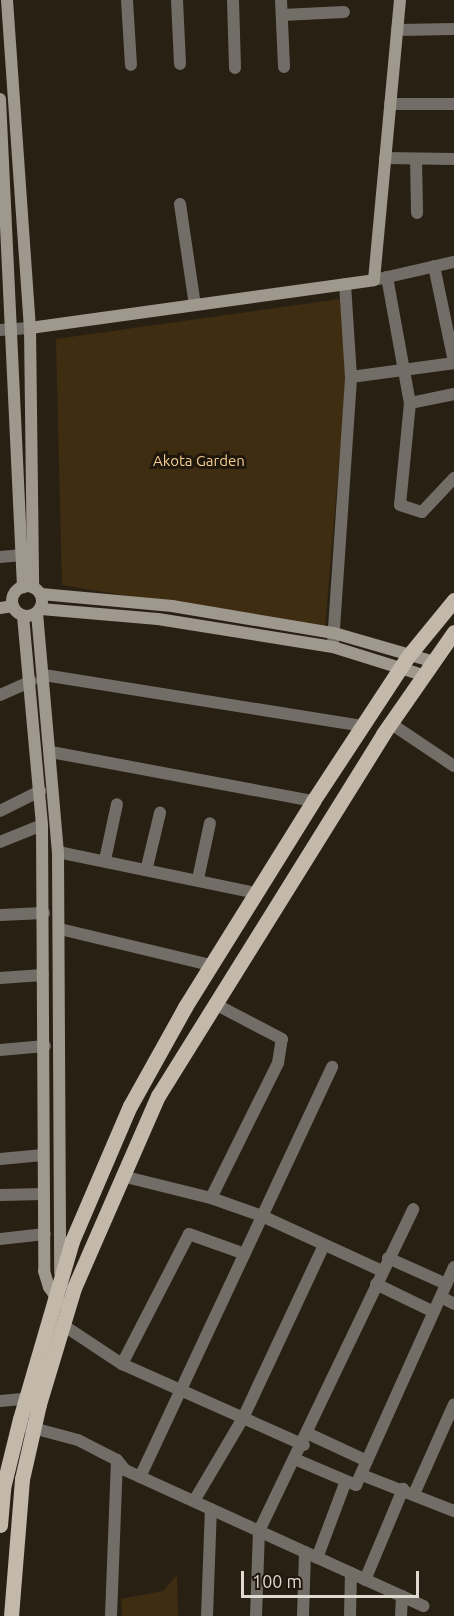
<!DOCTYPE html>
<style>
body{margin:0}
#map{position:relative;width:454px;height:1616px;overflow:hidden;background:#292014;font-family:Ubuntu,sans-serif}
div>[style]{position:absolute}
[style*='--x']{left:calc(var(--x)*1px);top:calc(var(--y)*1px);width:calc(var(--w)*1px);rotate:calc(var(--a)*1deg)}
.green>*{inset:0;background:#3f2d12}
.street>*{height:12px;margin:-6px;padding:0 6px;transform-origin:6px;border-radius:6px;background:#726d66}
.secondary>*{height:12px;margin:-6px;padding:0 6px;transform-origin:6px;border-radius:6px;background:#9f988d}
.secondary>.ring{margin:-6px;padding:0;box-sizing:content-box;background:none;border:12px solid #9f988d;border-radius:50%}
.primary>*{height:15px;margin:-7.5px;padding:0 7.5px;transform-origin:7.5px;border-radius:7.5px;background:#c3b9ab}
span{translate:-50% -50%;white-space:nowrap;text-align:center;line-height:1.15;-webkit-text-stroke:6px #1f170b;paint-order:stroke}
.park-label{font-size:15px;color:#f6cd93}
.scale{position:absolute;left:241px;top:1571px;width:178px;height:27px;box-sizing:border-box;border:3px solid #dfd9d0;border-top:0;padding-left:8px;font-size:18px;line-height:21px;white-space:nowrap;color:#dfd9d0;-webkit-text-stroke:4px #1f170b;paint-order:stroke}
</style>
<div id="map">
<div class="green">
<div style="clip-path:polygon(340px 299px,347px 367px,325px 628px,62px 585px,56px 339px)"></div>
<div style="clip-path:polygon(177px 1575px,178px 1616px,122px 1616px,121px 1599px,163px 1591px)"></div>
</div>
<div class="street">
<div style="--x:127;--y:0;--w:65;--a:86.5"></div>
<div style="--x:177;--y:0;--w:64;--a:87.3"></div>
<div style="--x:233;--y:0;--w:68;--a:88.3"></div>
<div style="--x:281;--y:0;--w:67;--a:87.4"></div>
<div style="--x:282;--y:15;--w:62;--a:-2.8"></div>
<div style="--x:397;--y:30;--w:57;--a:-1"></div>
<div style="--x:390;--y:104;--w:64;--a:0"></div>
<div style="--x:385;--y:158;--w:69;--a:0.8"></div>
<div style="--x:416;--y:159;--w:54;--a:88.9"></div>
<div style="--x:180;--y:204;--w:102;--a:81.6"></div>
<div style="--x:434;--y:266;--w:98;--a:78.2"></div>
<div style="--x:387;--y:277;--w:128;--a:79.7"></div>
<div style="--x:379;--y:279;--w:77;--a:-12.8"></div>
<div style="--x:0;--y:330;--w:30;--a:-4"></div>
<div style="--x:351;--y:377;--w:104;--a:-7.7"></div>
<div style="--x:454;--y:394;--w:45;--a:168.4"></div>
<div style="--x:410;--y:403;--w:102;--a:95.6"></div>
<div style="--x:400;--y:505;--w:23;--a:18"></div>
<div style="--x:422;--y:512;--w:47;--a:-46.7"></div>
<div style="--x:0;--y:557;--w:22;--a:-5"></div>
<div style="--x:333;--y:643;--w:267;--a:-86.1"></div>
<div style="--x:351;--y:377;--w:93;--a:-93.7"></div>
<div style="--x:44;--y:675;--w:322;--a:9.1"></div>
<div style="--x:0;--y:695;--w:34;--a:-24"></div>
<div style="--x:390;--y:723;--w:77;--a:33.9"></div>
<div style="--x:51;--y:752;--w:267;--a:10.6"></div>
<div style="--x:0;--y:811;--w:45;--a:-26.6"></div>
<div style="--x:0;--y:842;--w:45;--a:-22"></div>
<div style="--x:58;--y:852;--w:202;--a:11.7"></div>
<div style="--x:105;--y:860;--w:57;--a:-77.9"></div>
<div style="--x:147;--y:867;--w:56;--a:-76.5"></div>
<div style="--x:198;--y:879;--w:57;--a:-77.9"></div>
<div style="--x:0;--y:915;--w:44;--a:-2.6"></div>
<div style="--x:60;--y:929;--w:154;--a:13.5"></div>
<div style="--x:0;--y:978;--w:43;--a:-4"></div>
<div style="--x:0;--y:1050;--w:45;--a:-5.1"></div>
<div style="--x:0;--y:1159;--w:43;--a:-5.3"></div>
<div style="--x:122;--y:1176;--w:92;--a:13.9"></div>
<div style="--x:211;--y:1198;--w:54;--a:19.4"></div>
<div style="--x:262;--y:1216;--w:132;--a:24.6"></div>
<div style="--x:0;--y:1195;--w:44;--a:-1.3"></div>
<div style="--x:211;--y:1198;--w:151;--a:-63.6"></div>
<div style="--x:278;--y:1063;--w:24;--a:-81"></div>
<div style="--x:282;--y:1039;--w:76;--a:-152.4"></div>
<div style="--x:0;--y:1239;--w:45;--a:-6.3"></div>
<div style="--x:388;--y:1258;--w:64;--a:24.1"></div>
<div style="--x:376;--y:1284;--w:64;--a:25.8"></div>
<div style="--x:441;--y:1297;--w:15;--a:28"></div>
<div style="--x:63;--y:1325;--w:71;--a:33.5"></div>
<div style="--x:122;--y:1364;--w:199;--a:24"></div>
<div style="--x:122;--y:1364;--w:146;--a:-62.7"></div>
<div style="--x:189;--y:1234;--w:59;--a:19.7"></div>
<div style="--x:0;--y:1401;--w:25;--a:-5"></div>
<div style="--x:18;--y:1424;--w:62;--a:14.9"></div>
<div style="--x:78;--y:1440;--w:44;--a:27.1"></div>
<div style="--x:117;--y:1460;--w:13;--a:51"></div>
<div style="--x:125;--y:1470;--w:328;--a:24.5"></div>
<div style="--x:309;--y:1434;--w:64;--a:25"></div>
<div style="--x:297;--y:1460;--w:64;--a:23"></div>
<div style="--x:356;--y:1485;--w:239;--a:-65.8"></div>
<div style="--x:362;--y:1475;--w:99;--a:21.4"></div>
<div style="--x:140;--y:1477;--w:453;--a:-64.9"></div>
<div style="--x:414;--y:1494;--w:98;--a:-66"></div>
<div style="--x:194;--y:1501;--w:96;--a:-59.4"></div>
<div style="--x:243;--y:1418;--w:191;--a:-64.9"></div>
<div style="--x:317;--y:1558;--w:82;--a:-69.4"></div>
<div style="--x:365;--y:1580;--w:99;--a:-67.3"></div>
<div style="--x:111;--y:1616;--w:156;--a:-87.8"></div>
<div style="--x:207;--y:1616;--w:107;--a:-87.9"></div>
<div style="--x:256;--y:1616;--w:85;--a:-88"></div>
<div style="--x:259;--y:1531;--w:357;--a:-64.4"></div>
<div style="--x:303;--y:1616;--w:64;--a:-88.2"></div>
<div style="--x:350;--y:1616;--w:43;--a:-88.7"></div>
<div style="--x:401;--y:1616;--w:20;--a:-87"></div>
</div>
<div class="secondary">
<div style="--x:7;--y:0;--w:329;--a:86"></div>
<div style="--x:30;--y:328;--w:259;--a:89.3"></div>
<div style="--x:0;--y:99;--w:489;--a:87.3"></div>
<div style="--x:30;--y:328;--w:347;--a:-7.9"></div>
<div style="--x:374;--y:280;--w:281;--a:-84.7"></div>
<div class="ring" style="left:12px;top:586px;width:18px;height:18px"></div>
<div style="--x:41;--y:594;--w:132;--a:5.2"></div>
<div style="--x:172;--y:606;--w:164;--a:9.5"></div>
<div style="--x:334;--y:633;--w:101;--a:16.1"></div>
<div style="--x:0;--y:608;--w:13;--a:-9"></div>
<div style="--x:41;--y:609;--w:117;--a:4.9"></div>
<div style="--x:158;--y:619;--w:177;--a:9.1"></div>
<div style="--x:333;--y:647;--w:94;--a:17.3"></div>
<div style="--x:37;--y:613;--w:240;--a:85"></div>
<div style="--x:58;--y:852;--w:421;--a:89.7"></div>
<div style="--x:23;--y:616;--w:210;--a:84.8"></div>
<div style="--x:42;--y:825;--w:446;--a:89.7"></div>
<div style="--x:44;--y:1271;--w:17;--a:73"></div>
<div style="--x:49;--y:1287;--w:18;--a:56"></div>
</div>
<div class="primary">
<div style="--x:0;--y:1525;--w:37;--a:-85"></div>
<div style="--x:3;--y:1488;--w:71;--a:-76.2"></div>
<div style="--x:20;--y:1419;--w:185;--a:-73.7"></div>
<div style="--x:72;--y:1241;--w:147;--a:-66.8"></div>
<div style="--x:130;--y:1106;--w:113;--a:-60.9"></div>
<div style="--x:185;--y:1007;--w:243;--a:-58.1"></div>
<div style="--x:313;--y:801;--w:175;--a:-56.7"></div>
<div style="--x:409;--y:655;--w:71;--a:-50.7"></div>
<div style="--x:11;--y:1616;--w:137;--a:-85.4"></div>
<div style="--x:22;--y:1479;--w:77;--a:-77.2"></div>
<div style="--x:39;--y:1404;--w:121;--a:-73.2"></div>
<div style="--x:74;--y:1288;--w:210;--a:-66.4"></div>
<div style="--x:158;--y:1096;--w:426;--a:-58.1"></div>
<div style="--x:383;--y:734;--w:124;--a:-55.2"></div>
</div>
<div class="park-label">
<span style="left:199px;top:461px">Akota Garden</span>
</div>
<div class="scale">100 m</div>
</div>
